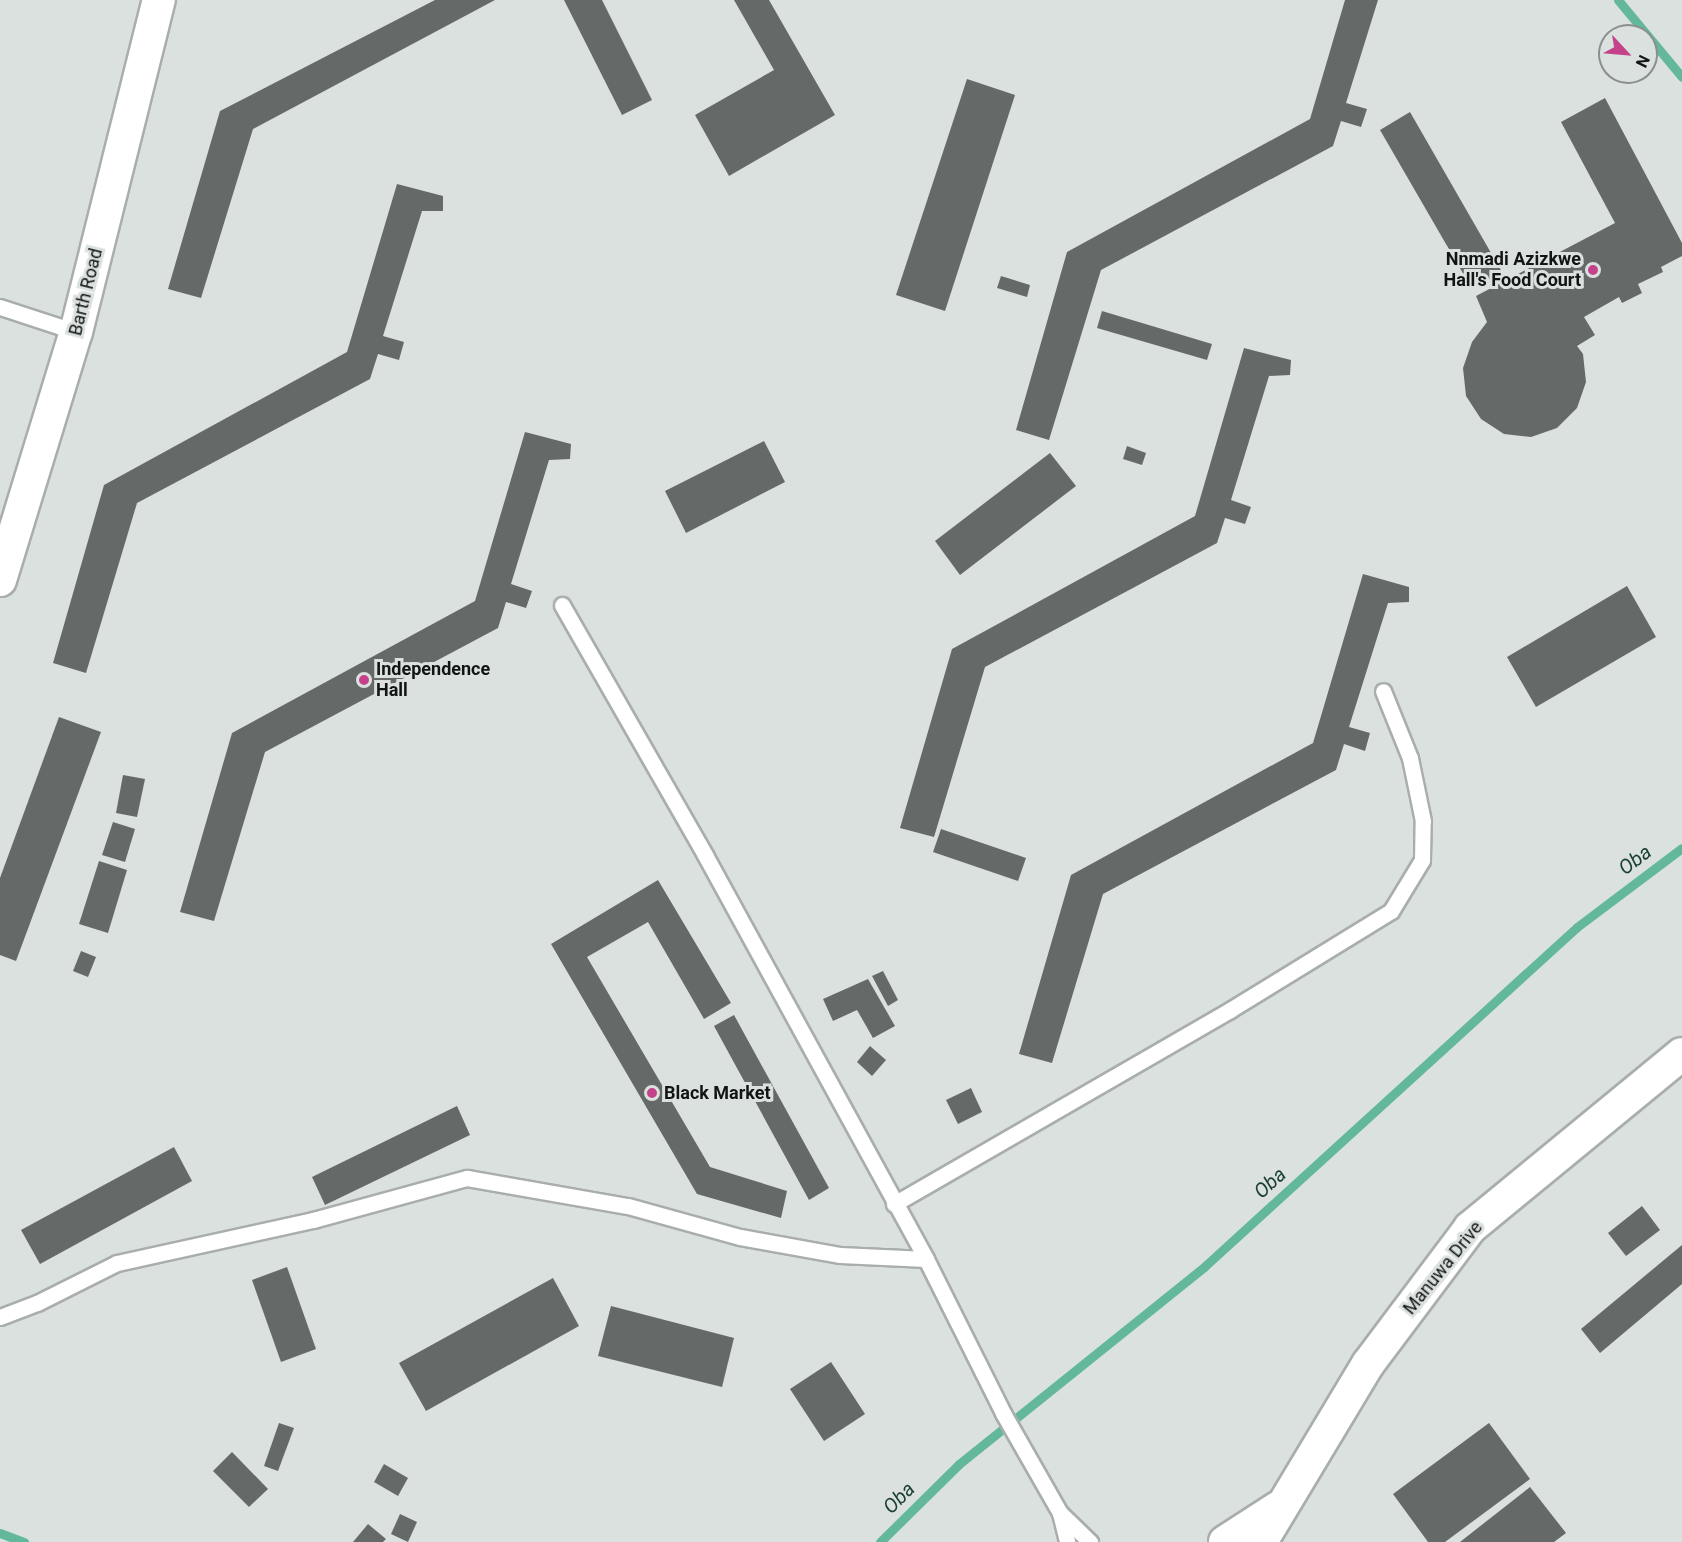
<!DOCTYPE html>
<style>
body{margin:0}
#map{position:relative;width:1682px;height:1542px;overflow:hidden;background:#dbe1de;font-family:Roboto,sans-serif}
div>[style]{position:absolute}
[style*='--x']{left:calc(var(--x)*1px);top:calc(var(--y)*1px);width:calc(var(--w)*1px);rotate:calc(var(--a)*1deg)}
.stream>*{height:9px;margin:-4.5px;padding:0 4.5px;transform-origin:4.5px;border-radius:4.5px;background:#63b89c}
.building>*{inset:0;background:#656a68}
.roads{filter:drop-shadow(2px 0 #a9aeac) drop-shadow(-2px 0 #a9aeac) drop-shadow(0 2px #a9aeac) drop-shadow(0 -2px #a9aeac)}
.service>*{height:15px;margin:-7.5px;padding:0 7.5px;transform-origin:7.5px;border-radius:7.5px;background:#fff}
.minor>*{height:32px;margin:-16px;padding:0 16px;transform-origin:16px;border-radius:16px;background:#fff}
.dots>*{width:16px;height:16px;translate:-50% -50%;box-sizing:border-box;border:3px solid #dbe1de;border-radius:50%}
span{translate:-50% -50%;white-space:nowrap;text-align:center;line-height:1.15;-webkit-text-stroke:6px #dbe1de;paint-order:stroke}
.poi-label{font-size:18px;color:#131514;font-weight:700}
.right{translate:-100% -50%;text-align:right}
.left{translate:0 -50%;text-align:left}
.street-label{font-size:18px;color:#131514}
.water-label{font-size:20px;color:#193f33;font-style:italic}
.north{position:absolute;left:1598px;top:24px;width:60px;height:60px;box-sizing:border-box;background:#dbe1de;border:2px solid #8b8f8d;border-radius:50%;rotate:116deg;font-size:16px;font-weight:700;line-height:24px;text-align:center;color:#131514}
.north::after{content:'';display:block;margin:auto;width:21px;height:27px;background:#c4428a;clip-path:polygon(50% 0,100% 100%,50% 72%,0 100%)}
</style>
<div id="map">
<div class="stream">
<div style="--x:1618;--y:0;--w:100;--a:50.3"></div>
<div style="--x:0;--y:1533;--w:26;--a:21"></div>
<div style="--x:880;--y:1542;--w:111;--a:-44.6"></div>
<div style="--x:959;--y:1464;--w:316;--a:-38.8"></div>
<div style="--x:1205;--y:1266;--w:503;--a:-42.34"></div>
<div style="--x:1577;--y:927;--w:131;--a:-37"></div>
</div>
<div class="building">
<div style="clip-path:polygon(435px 0,495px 0,253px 129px,201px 298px,168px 289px,220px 111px)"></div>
<div style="clip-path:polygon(564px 0,602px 0,652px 100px,622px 115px)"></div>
<div style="clip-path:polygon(734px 0,769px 0,835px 115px,729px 176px,695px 115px,774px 70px)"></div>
<div style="clip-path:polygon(1345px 0,1378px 0,1346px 103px,1367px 109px,1361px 127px,1341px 121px,1333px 146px,1101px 270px,1049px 440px,1016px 430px,1067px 252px,1310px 119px)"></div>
<div style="clip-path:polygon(967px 79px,1015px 95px,945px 311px,896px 295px)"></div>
<div style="clip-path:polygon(1605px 98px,1682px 243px,1682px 256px,1661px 267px,1663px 272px,1638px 284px,1642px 293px,1622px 303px,1619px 297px,1584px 317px,1595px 335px,1577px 346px,1583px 354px,1586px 382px,1577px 408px,1557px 428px,1531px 437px,1504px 434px,1481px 419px,1466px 396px,1463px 368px,1472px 342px,1487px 322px,1476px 296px,1615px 223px,1561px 122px)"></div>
<div style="clip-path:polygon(1410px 112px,1502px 272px,1472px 289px,1380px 130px)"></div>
<div style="clip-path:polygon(397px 184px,443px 196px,443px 211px,422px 211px,383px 336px,404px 342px,399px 360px,378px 354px,370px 379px,137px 503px,86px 673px,53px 663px,104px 485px,347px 352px)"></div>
<div style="clip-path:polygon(1001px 276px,1030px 285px,1027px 297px,997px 288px)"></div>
<div style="clip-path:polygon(1102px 311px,1212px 344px,1207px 360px,1097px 328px)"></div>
<div style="clip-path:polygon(1244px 348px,1291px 360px,1290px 375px,1269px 376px,1231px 500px,1251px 507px,1245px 524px,1225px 518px,1217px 543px,985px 667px,934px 837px,900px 828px,952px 649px,1195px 516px)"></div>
<div style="clip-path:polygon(525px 432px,571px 444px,570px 459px,549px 460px,511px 584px,532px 591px,526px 608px,506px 602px,498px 628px,265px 752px,214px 921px,180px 912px,232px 733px,475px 601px)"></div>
<div style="clip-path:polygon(764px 441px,785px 482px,686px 533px,665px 491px)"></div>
<div style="clip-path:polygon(1127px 446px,1146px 453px,1142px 465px,1123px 459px)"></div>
<div style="clip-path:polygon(1050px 453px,1076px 486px,960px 575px,935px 541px)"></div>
<div style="clip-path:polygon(1363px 574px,1409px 587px,1409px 602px,1388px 603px,1349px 727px,1370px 733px,1365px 751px,1344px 744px,1336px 770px,1103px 894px,1052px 1063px,1019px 1054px,1071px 875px,1313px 743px)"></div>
<div style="clip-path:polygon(1627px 586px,1656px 637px,1536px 707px,1507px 657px)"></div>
<div style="clip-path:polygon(59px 717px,101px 732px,16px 961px,0 955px,0 878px)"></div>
<div style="clip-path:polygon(123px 775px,145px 779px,137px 817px,116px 813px)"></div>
<div style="clip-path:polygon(113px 822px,135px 829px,125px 862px,102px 855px)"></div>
<div style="clip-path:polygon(941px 829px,1026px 858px,1018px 881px,933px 852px)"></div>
<div style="clip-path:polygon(99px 861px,127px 870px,108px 933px,79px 924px)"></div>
<div style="clip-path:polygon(658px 880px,731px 1003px,704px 1019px,648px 922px,587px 957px,710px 1167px,787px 1191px,781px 1218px,697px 1194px,551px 944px)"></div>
<div style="clip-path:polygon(81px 951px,96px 957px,88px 977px,73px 971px)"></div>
<div style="clip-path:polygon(883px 971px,898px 1000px,888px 1006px,872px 976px)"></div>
<div style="clip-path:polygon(868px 979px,895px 1026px,873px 1038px,857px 1010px,833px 1021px,823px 999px)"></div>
<div style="clip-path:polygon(734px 1015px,829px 1188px,809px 1200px,714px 1026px)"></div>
<div style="clip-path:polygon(870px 1046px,886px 1060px,872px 1076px,857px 1062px)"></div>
<div style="clip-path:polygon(971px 1088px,982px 1112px,958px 1124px,946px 1100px)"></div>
<div style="clip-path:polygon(457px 1106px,470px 1135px,325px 1205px,312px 1177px)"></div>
<div style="clip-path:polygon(174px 1147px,192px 1181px,40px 1264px,21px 1230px)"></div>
<div style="clip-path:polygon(1642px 1206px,1660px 1230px,1626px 1256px,1608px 1233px)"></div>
<div style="clip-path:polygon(1682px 1245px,1682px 1284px,1600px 1353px,1581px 1329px)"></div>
<div style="clip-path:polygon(287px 1267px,316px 1349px,281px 1362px,252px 1280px)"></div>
<div style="clip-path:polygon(553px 1278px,579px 1326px,426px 1411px,399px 1363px)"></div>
<div style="clip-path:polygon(611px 1306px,734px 1338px,722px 1387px,598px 1356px)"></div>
<div style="clip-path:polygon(831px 1362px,865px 1414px,824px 1441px,790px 1389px)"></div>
<div style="clip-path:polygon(279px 1423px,294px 1428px,278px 1471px,264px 1466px)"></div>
<div style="clip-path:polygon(1489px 1423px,1530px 1479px,1445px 1542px,1428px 1542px,1393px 1494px)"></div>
<div style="clip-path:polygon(232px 1452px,268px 1489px,249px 1507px,213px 1471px)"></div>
<div style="clip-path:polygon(384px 1464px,408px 1478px,398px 1496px,374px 1482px)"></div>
<div style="clip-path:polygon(1530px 1487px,1566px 1533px,1554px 1542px,1460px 1542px)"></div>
<div style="clip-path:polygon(400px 1514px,417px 1522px,408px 1542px,391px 1534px)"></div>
<div style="clip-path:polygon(368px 1524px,386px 1539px,383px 1542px,353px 1542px)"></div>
</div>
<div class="roads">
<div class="service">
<div style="--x:0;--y:307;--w:80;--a:18.2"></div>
<div style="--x:562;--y:605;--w:288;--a:60.2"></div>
<div style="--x:705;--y:855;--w:460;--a:61.3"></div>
<div style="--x:926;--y:1259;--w:172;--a:63.4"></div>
<div style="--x:1003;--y:1413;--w:115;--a:60.3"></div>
<div style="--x:1060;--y:1513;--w:30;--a:76"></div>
<div style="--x:894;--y:1204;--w:388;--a:-30"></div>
<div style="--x:1230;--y:1010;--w:189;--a:-31.6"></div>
<div style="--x:1391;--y:911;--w:60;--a:-58.7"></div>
<div style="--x:1422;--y:860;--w:39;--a:-89"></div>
<div style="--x:1423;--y:821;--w:64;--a:-101.7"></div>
<div style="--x:1410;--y:758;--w:72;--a:-111.9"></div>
<div style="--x:0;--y:1317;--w:40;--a:-21"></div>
<div style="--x:37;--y:1303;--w:89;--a:-26.6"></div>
<div style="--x:117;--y:1263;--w:201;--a:-12.4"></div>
<div style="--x:313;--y:1220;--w:160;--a:-15.3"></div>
<div style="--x:467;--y:1178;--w:163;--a:9.9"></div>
<div style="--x:628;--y:1206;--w:116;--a:15.5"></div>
<div style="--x:740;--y:1237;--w:102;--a:10.2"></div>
<div style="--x:840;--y:1255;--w:86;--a:2.7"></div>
<div style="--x:1060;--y:1513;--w:42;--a:44"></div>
</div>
<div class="minor">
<div style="--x:0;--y:580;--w:259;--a:-73"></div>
<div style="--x:76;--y:332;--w:342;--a:-76"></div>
<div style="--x:1225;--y:1542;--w:64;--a:-32.9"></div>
<div style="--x:1261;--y:1542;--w:208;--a:-59"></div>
<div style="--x:1368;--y:1364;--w:170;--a:-53.1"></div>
<div style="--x:1470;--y:1228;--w:274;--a:-39.4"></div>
</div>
</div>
<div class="dots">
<div style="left:1593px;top:270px;background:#c4428a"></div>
<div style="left:364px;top:680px;background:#c4428a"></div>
<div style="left:652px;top:1093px;background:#c4428a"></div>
</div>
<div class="poi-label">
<span class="right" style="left:1581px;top:270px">Nnmadi Azizkwe<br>Hall's Food Court</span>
<span class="left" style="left:376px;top:680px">Independence<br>Hall</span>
<span class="left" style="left:664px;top:1093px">Black Market</span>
</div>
<div class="street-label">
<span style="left:86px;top:292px;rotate:-76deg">Barth Road</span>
<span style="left:1443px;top:1268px;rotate:-51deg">Manuwa Drive</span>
</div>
<div class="water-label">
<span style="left:1635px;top:860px;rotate:-37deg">Oba</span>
<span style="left:1270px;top:1183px;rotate:-42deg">Oba</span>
<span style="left:899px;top:1498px;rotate:-45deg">Oba</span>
</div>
<div class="north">N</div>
</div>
